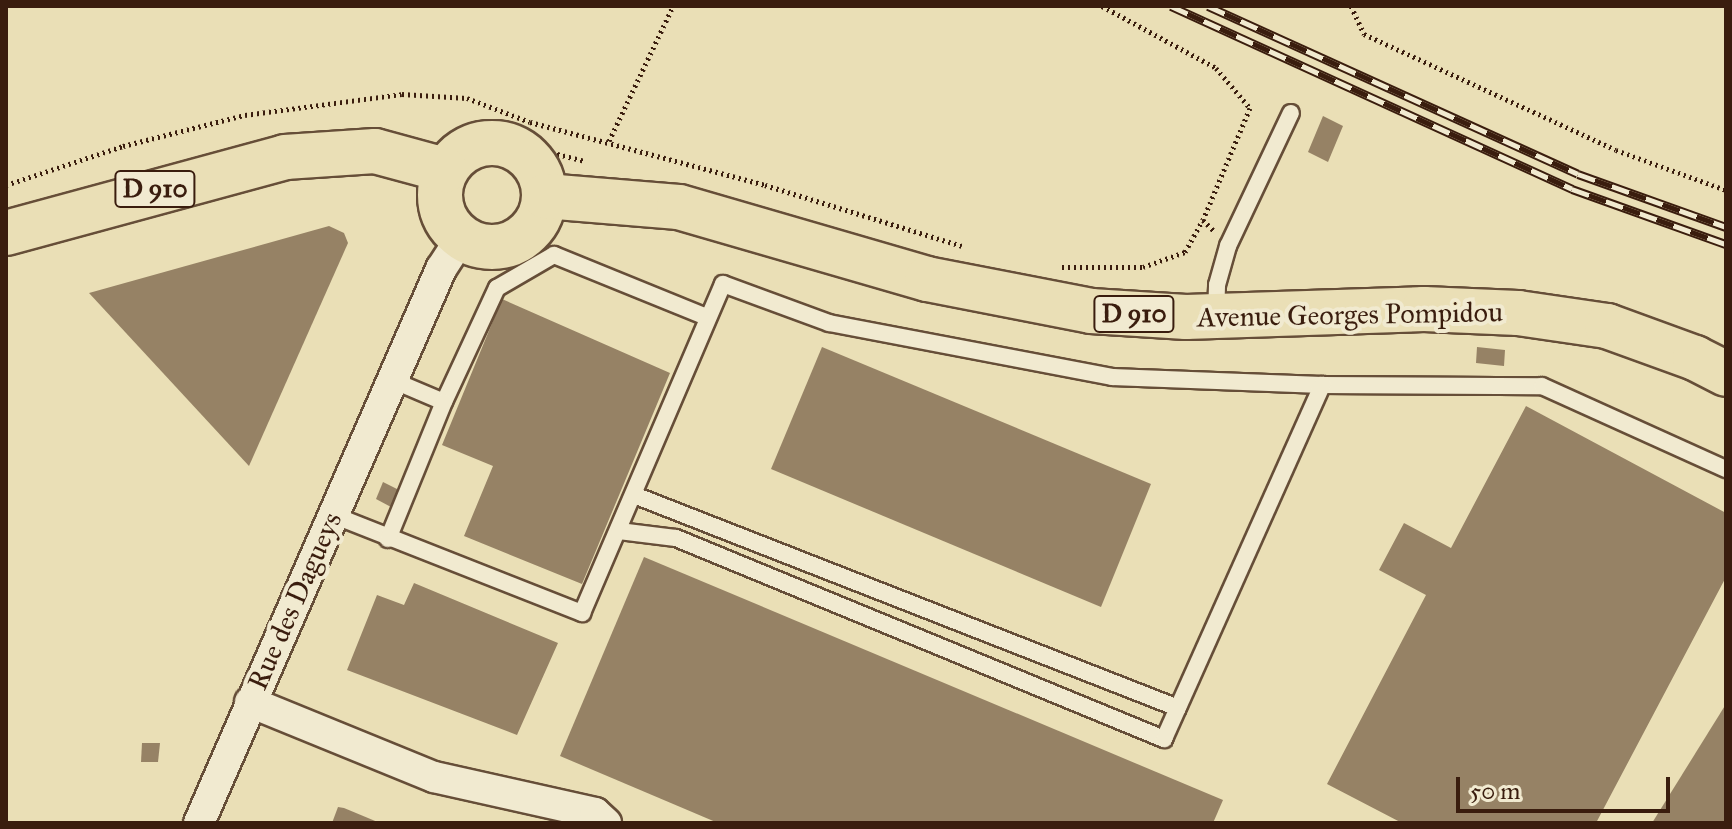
<!DOCTYPE html>
<style>
body{margin:0}
#map{position:relative;width:1732px;height:829px;overflow:hidden;background:#eadfb6;font-family:"IM FELL Great Primer",serif}
div>[style]{position:absolute}
[style*='--x']{left:calc(var(--x)*1px);top:calc(var(--y)*1px);width:calc(var(--w)*1px);rotate:calc(var(--a)*1deg)}
.building>*{inset:0;background:#968265}
.path>*{height:5px;margin-top:-2.5px;transform-origin:0;background:repeating-linear-gradient(90deg,#3a1d0e 0 2px,transparent 0 6px)}
.roads{filter:drop-shadow(2px 0 #664e38) drop-shadow(-2px 0 #664e38) drop-shadow(0 2px #664e38) drop-shadow(0 -2px #664e38)}
.lane>*{height:16px;margin:-8px;padding:0 8px;transform-origin:8px;border-radius:8px;background:#f1ead0}
.street>*{height:30px;margin:-15px;padding:0 15px;transform-origin:15px;border-radius:15px;background:#f1ead0}
.primary>*{height:44px;margin:-22px;padding:0 22px;transform-origin:22px;border-radius:22px;background:#eadfb6}
.primary>.ring{margin:-22px;padding:0;box-sizing:content-box;background:none;border:44px solid #eadfb6;border-radius:50%}
.rail>*{height:9px;margin-top:-4.5px;transform-origin:0;background:repeating-linear-gradient(90deg,#f1ead0 0 18px,#3a1d0e 0 36px);box-sizing:border-box;border-block:2px solid #3a1d0e}
span{translate:-50% -50%;white-space:nowrap;text-align:center;line-height:1.15;-webkit-text-stroke:8px #f1ead0;paint-order:stroke}
.shield-label span{padding:2px 6px;background:#f1ead0;border:2px solid;border-radius:6px;-webkit-text-stroke-width:0}
.shield-label{font-size:26px;color:#3a1d0e;font-weight:700}
.street-label{font-size:28px;color:#3a1d0e}
.frame{position:absolute;inset:0;border:8px solid #3a1d0e;pointer-events:none}
.scale{position:absolute;left:1456px;top:777px;width:214px;height:36px;box-sizing:border-box;border:4px solid #3a1d0e;border-top:0;padding-left:10px;font-size:24px;line-height:28px;white-space:nowrap;color:#3a1d0e;-webkit-text-stroke:6px #f1ead0;paint-order:stroke}
</style>
<div id="map">
<div class="building">
<div style="clip-path:polygon(1323px 116px,1343px 126px,1328px 162px,1308px 152px)"></div>
<div style="clip-path:polygon(329px 226px,344px 233px,348px 243px,249px 466px,89px 293px)"></div>
<div style="clip-path:polygon(502px 299px,670px 373px,582px 584px,464px 536px,493px 466px,442px 445px)"></div>
<div style="clip-path:polygon(822px 347px,1151px 484px,1101px 607px,771px 469px)"></div>
<div style="clip-path:polygon(1477px 347px,1505px 350px,1504px 366px,1476px 363px)"></div>
<div style="clip-path:polygon(1526px 406px,1726px 513px,1726px 577px,1596px 823px,1402px 823px,1327px 784px,1426px 595px,1379px 570px,1404px 523px,1451px 548px)"></div>
<div style="clip-path:polygon(383px 482px,399px 490px,391px 507px,376px 499px)"></div>
<div style="clip-path:polygon(644px 557px,1223px 800px,1213px 823px,718px 823px,560px 756px)"></div>
<div style="clip-path:polygon(414px 583px,558px 643px,517px 735px,347px 670px,377px 595px,404px 605px)"></div>
<div style="clip-path:polygon(1726px 704px,1726px 823px,1652px 823px)"></div>
<div style="clip-path:polygon(142px 743px,160px 743px,158px 762px,141px 762px)"></div>
<div style="clip-path:polygon(338px 807px,344px 808px,380px 823px,332px 823px)"></div>
</div>
<div class="path">
<div style="--x:1102;--y:6;--w:130;--a:28.5"></div>
<div style="--x:1216;--y:68;--w:52;--a:49.6"></div>
<div style="--x:1250;--y:108;--w:121;--a:112.8"></div>
<div style="--x:1203;--y:220;--w:16;--a:45"></div>
<div style="--x:1351;--y:6;--w:31;--a:65"></div>
<div style="--x:1364;--y:34;--w:277;--a:24.7"></div>
<div style="--x:1616;--y:150;--w:117;--a:20"></div>
<div style="--x:457;--y:135;--w:49;--a:-8.1"></div>
<div style="--x:506;--y:128;--w:34;--a:36"></div>
<div style="--x:534;--y:148;--w:53;--a:14.3"></div>
<div style="--x:609;--y:141;--w:149;--a:-64.6"></div>
<div style="--x:6;--y:185;--w:123;--a:-18.4"></div>
<div style="--x:123;--y:146;--w:126;--a:-14.3"></div>
<div style="--x:245;--y:115;--w:158;--a:-7.6"></div>
<div style="--x:402;--y:94;--w:65;--a:3.5"></div>
<div style="--x:467;--y:98;--w:67;--a:20.9"></div>
<div style="--x:530;--y:122;--w:243;--a:15"></div>
<div style="--x:765;--y:185;--w:206;--a:17.2"></div>
<div style="--x:421;--y:201;--w:34;--a:73"></div>
<div style="--x:1062;--y:267;--w:81;--a:0"></div>
<div style="--x:1143;--y:267;--w:45;--a:-19.7"></div>
<div style="--x:1185;--y:252;--w:37;--a:-61"></div>
</div>
<div class="roads">
<div class="lane">
<div style="--x:1216;--y:315;--w:30;--a:-88"></div>
<div style="--x:1217;--y:285;--w:41;--a:-74.2"></div>
<div style="--x:1228;--y:246;--w:147;--a:-64.7"></div>
<div style="--x:392;--y:380;--w:56;--a:22.9"></div>
<div style="--x:444;--y:402;--w:126;--a:-65.1"></div>
<div style="--x:497;--y:288;--w:66;--a:-30.1"></div>
<div style="--x:554;--y:255;--w:165;--a:22.1"></div>
<div style="--x:634;--y:495;--w:584;--a:21.38"></div>
<div style="--x:333;--y:515;--w:268;--a:21.5"></div>
<div style="--x:582;--y:613;--w:358;--a:-66.8"></div>
<div style="--x:723;--y:284;--w:113;--a:20.2"></div>
<div style="--x:829;--y:323;--w:288;--a:10.8"></div>
<div style="--x:1112;--y:377;--w:210;--a:2.2"></div>
<div style="--x:1322;--y:385;--w:220;--a:0.3"></div>
<div style="--x:1542;--y:386;--w:202;--a:24.3"></div>
<div style="--x:619;--y:531;--w:57;--a:7"></div>
<div style="--x:676;--y:538;--w:528;--a:22.39"></div>
<div style="--x:1164;--y:739;--w:388;--a:-65.9"></div>
<div style="--x:388;--y:539;--w:148;--a:-67.8"></div>
</div>
<div class="street">
<div style="--x:250;--y:702;--w:199;--a:22.2"></div>
<div style="--x:434;--y:777;--w:165;--a:12.6"></div>
<div style="--x:595;--y:813;--w:15;--a:42"></div>
<div style="--x:199;--y:823;--w:605;--a:-66.4"></div>
<div style="--x:441;--y:269;--w:37;--a:-57"></div>
</div>
<div class="primary">
<div class="ring" style="left:440px;top:143px;width:60px;height:60px"></div>
<div style="--x:545;--y:196;--w:134;--a:4.7"></div>
<div style="--x:679;--y:207;--w:258;--a:16.2"></div>
<div style="--x:927;--y:279;--w:167;--a:11"></div>
<div style="--x:1091;--y:311;--w:95;--a:3.6"></div>
<div style="--x:1186;--y:317;--w:238;--a:-1.9"></div>
<div style="--x:1424;--y:309;--w:94;--a:2.4"></div>
<div style="--x:1518;--y:313;--w:90;--a:8.3"></div>
<div style="--x:1607;--y:326;--w:94;--a:20"></div>
<div style="--x:1695;--y:358;--w:35;--a:27"></div>
<div style="--x:6;--y:233;--w:289;--a:-15.2"></div>
<div style="--x:285;--y:157;--w:90;--a:-3.8"></div>
<div style="--x:375;--y:151;--w:73;--a:15.2"></div>
</div>
</div>
<div class="rail">
<div style="--x:1171;--y:6;--w:441;--a:24.5"></div>
<div style="--x:1572;--y:189;--w:164;--a:19.7"></div>
<div style="--x:1208;--y:6;--w:406;--a:24.4"></div>
<div style="--x:1578;--y:174;--w:157;--a:19.7"></div>
</div>
<div class="shield-label">
<span style="left:155px;top:189px">D 910</span>
<span style="left:1134px;top:314px">D 910</span>
</div>
<div class="street-label">
<span style="left:1350px;top:315px;rotate:-1deg">Avenue Georges Pompidou</span>
<span style="left:295px;top:601px;rotate:-66deg">Rue des Dagueys</span>
</div>
<div class="frame"></div>
<div class="scale">50 m</div>
</div>
